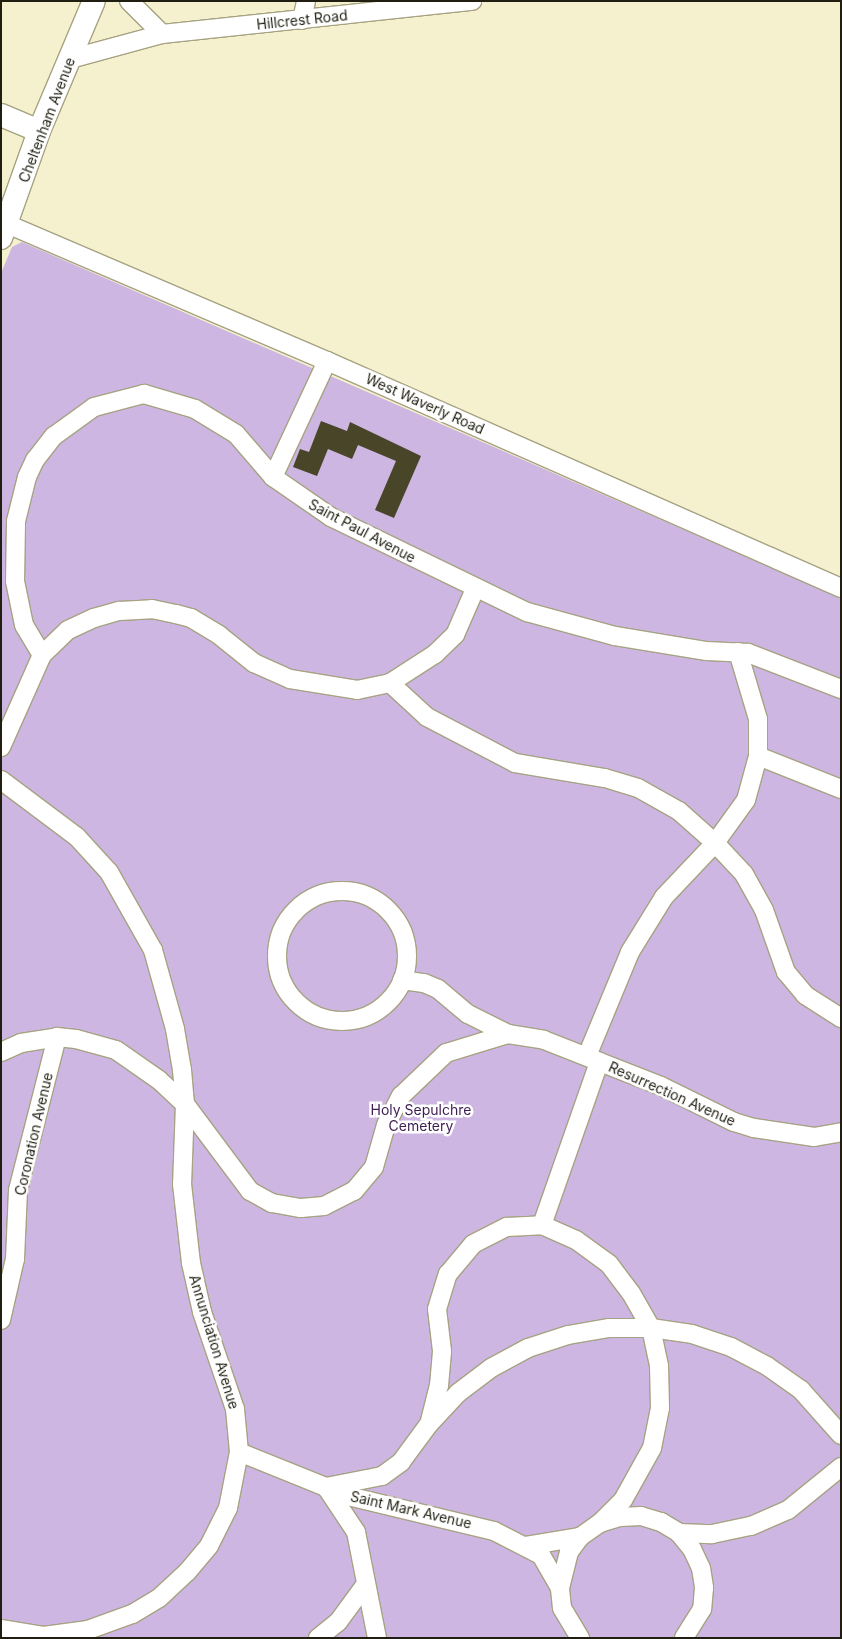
<!DOCTYPE html>
<style>
body{margin:0}
#map{position:relative;width:842px;height:1639px;overflow:hidden;background:#f5f1ce;font-family:Inter,sans-serif}
div>[style]{position:absolute}
[style*='--x']{left:calc(var(--x)*1px);top:calc(var(--y)*1px);width:calc(var(--w)*1px);rotate:calc(var(--a)*1deg)}
.green>*{inset:0;background:#cdb6e1}
.building>*{inset:0;background:#494528}
.roads{filter:drop-shadow(1px 0 #a6a282) drop-shadow(-1px 0 #a6a282) drop-shadow(0 1px #a6a282) drop-shadow(0 -1px #a6a282)}
.minor>*{height:18px;margin:-9px;padding:0 9px;transform-origin:9px;border-radius:9px;background:#fff}
.minor>.ring{margin:-9px;padding:0;box-sizing:content-box;background:none;border:18px solid #fff;border-radius:50%}
.major>*{height:22px;margin:-11px;padding:0 11px;transform-origin:11px;border-radius:11px;background:#fff}
span{translate:-50% -50%;white-space:nowrap;text-align:center;line-height:1.15;-webkit-text-stroke:5px #fff;paint-order:stroke}
.street-label{font-size:14px;color:#1f1e11}
.park-label{font-size:14px;color:#3d1e53}
.frame{position:absolute;inset:0;border:2px solid #1f1e11;pointer-events:none}
</style>
<div id="map">
<div class="green">
<div style="clip-path:polygon(22px 242px,841px 598px,841px 1638px,1px 1638px,1px 273px,12px 247px)"></div>
</div>
<div class="building">
<div style="clip-path:polygon(321px 421px,347px 431px,350px 422px,421px 456px,394px 518px,375px 510px,396px 461px,358px 445px,352px 459px,328px 449px,317px 476px,293px 467px,300px 449px,309px 452px)"></div>
</div>
<div class="roads">
<div class="minor">
<div style="--x:129;--y:1;--w:47;--a:45"></div>
<div style="--x:302;--y:20;--w:19;--a:-78"></div>
<div style="--x:70;--y:59;--w:95;--a:-15.2"></div>
<div style="--x:162;--y:34;--w:312;--a:-6.1"></div>
<div style="--x:7;--y:224;--w:348;--a:23.2"></div>
<div style="--x:327;--y:361;--w:562;--a:23.83"></div>
<div style="--x:273;--y:477;--w:128;--a:-65"></div>
<div style="--x:42;--y:655;--w:35;--a:-121"></div>
<div style="--x:24;--y:625;--w:45;--a:-101.6"></div>
<div style="--x:15;--y:581;--w:60;--a:-89"></div>
<div style="--x:16;--y:521;--w:45;--a:-76"></div>
<div style="--x:27;--y:477;--w:19;--a:-65"></div>
<div style="--x:35;--y:460;--w:31;--a:-52"></div>
<div style="--x:54;--y:436;--w:49;--a:-35.9"></div>
<div style="--x:94;--y:407;--w:52;--a:-14.6"></div>
<div style="--x:144;--y:394;--w:53;--a:16.4"></div>
<div style="--x:195;--y:409;--w:48;--a:31.4"></div>
<div style="--x:236;--y:434;--w:57;--a:49.3"></div>
<div style="--x:273;--y:477;--w:70;--a:34.6"></div>
<div style="--x:331;--y:517;--w:218;--a:25.9"></div>
<div style="--x:527;--y:612;--w:91;--a:15.3"></div>
<div style="--x:615;--y:636;--w:93;--a:9.3"></div>
<div style="--x:707;--y:651;--w:41;--a:2.8"></div>
<div style="--x:748;--y:653;--w:100;--a:21.2"></div>
<div style="--x:390;--y:683;--w:50;--a:42.6"></div>
<div style="--x:427;--y:717;--w:99;--a:27.6"></div>
<div style="--x:515;--y:763;--w:91;--a:9.5"></div>
<div style="--x:605;--y:778;--w:34;--a:17"></div>
<div style="--x:638;--y:788;--w:47;--a:29.3"></div>
<div style="--x:679;--y:811;--w:48;--a:41.6"></div>
<div style="--x:715;--y:843;--w:42;--a:46.9"></div>
<div style="--x:744;--y:874;--w:41;--a:60.9"></div>
<div style="--x:764;--y:910;--w:66;--a:70.5"></div>
<div style="--x:786;--y:972;--w:30;--a:50"></div>
<div style="--x:805;--y:995;--w:43;--a:32.6"></div>
<div style="--x:1;--y:747;--w:101;--a:-66"></div>
<div style="--x:42;--y:655;--w:36;--a:-44"></div>
<div style="--x:68;--y:630;--w:29;--a:-25"></div>
<div style="--x:94;--y:618;--w:26;--a:-16"></div>
<div style="--x:119;--y:611;--w:33;--a:-3"></div>
<div style="--x:152;--y:609;--w:25;--a:12"></div>
<div style="--x:176;--y:614;--w:16;--a:15"></div>
<div style="--x:191;--y:618;--w:33;--a:31"></div>
<div style="--x:219;--y:635;--w:45;--a:38.7"></div>
<div style="--x:254;--y:663;--w:39;--a:24"></div>
<div style="--x:290;--y:679;--w:68;--a:9.3"></div>
<div style="--x:357;--y:690;--w:34;--a:-12"></div>
<div style="--x:390;--y:683;--w:54;--a:-32.8"></div>
<div style="--x:435;--y:654;--w:28;--a:-44"></div>
<div style="--x:455;--y:635;--w:50;--a:-66.5"></div>
<div style="--x:758;--y:756;--w:89;--a:21.7"></div>
<div style="--x:1;--y:780;--w:95;--a:36.9"></div>
<div style="--x:77;--y:837;--w:47;--a:47.6"></div>
<div style="--x:109;--y:872;--w:90;--a:60.6"></div>
<div style="--x:153;--y:950;--w:82;--a:74.4"></div>
<div style="--x:175;--y:1029;--w:42;--a:80.3"></div>
<div style="--x:182;--y:1070;--w:34;--a:85"></div>
<div style="--x:185;--y:1104;--w:80;--a:92.1"></div>
<div style="--x:182;--y:1184;--w:80;--a:83.5"></div>
<div style="--x:191;--y:1263;--w:50;--a:77.3"></div>
<div style="--x:202;--y:1312;--w:102;--a:71.2"></div>
<div style="--x:235;--y:1409;--w:43;--a:84.7"></div>
<div style="--x:239;--y:1452;--w:57;--a:101.1"></div>
<div style="--x:228;--y:1508;--w:42;--a:116.6"></div>
<div style="--x:209;--y:1546;--w:34;--a:130"></div>
<div style="--x:187;--y:1572;--w:38;--a:137"></div>
<div style="--x:159;--y:1598;--w:31;--a:149"></div>
<div style="--x:132;--y:1614;--w:47;--a:160"></div>
<div style="--x:88;--y:1630;--w:45;--a:172.4"></div>
<div style="--x:43;--y:1636;--w:43;--a:-170.5"></div>
<div class="ring" style="left:277px;top:891px;width:112px;height:112px"></div>
<div style="--x:402;--y:980;--w:22;--a:8"></div>
<div style="--x:424;--y:983;--w:15;--a:23"></div>
<div style="--x:438;--y:989;--w:39;--a:40"></div>
<div style="--x:468;--y:1014;--w:45;--a:26.6"></div>
<div style="--x:1;--y:1052;--w:22;--a:-24"></div>
<div style="--x:21;--y:1043;--w:36;--a:-9"></div>
<div style="--x:57;--y:1037;--w:19;--a:6"></div>
<div style="--x:76;--y:1039;--w:41;--a:15.4"></div>
<div style="--x:116;--y:1050;--w:52;--a:34.9"></div>
<div style="--x:159;--y:1080;--w:35;--a:43"></div>
<div style="--x:185;--y:1104;--w:109;--a:53.2"></div>
<div style="--x:250;--y:1191;--w:25;--a:29"></div>
<div style="--x:272;--y:1203;--w:29;--a:10"></div>
<div style="--x:301;--y:1208;--w:23;--a:-5"></div>
<div style="--x:324;--y:1206;--w:34;--a:-27"></div>
<div style="--x:354;--y:1191;--w:31;--a:-50"></div>
<div style="--x:374;--y:1167;--w:44;--a:-74.1"></div>
<div style="--x:386;--y:1125;--w:33;--a:-63"></div>
<div style="--x:401;--y:1096;--w:62;--a:-43.7"></div>
<div style="--x:446;--y:1053;--w:65;--a:-17"></div>
<div style="--x:508;--y:1034;--w:36;--a:9"></div>
<div style="--x:544;--y:1040;--w:126;--a:21.5"></div>
<div style="--x:661;--y:1086;--w:81;--a:26.3"></div>
<div style="--x:734;--y:1122;--w:21;--a:17"></div>
<div style="--x:754;--y:1128;--w:61;--a:8.5"></div>
<div style="--x:814;--y:1137;--w:27;--a:-10"></div>
<div style="--x:587;--y:1056;--w:113;--a:-67.5"></div>
<div style="--x:630;--y:952;--w:65;--a:-58.3"></div>
<div style="--x:664;--y:897;--w:74;--a:-46.6"></div>
<div style="--x:715;--y:843;--w:53;--a:-54.2"></div>
<div style="--x:746;--y:800;--w:46;--a:-74.7"></div>
<div style="--x:758;--y:756;--w:37;--a:-90"></div>
<div style="--x:758;--y:719;--w:70;--a:-106.6"></div>
<div style="--x:542;--y:1225;--w:173;--a:-70.7"></div>
<div style="--x:1;--y:1320;--w:63;--a:-77.1"></div>
<div style="--x:15;--y:1259;--w:69;--a:-87.5"></div>
<div style="--x:18;--y:1190;--w:158;--a:-75.7"></div>
<div style="--x:430;--y:1421;--w:36;--a:-76"></div>
<div style="--x:439;--y:1386;--w:35;--a:-85"></div>
<div style="--x:442;--y:1351;--w:42;--a:-96.8"></div>
<div style="--x:437;--y:1309;--w:37;--a:-73"></div>
<div style="--x:448;--y:1274;--w:39;--a:-50"></div>
<div style="--x:473;--y:1244;--w:38;--a:-27"></div>
<div style="--x:507;--y:1227;--w:35;--a:-3"></div>
<div style="--x:542;--y:1225;--w:37;--a:24"></div>
<div style="--x:576;--y:1240;--w:41;--a:36"></div>
<div style="--x:609;--y:1264;--w:36;--a:53"></div>
<div style="--x:631;--y:1293;--w:40;--a:60.3"></div>
<div style="--x:651;--y:1328;--w:39;--a:78"></div>
<div style="--x:659;--y:1366;--w:42;--a:88.6"></div>
<div style="--x:660;--y:1408;--w:41;--a:101.3"></div>
<div style="--x:652;--y:1448;--w:60;--a:119.1"></div>
<div style="--x:623;--y:1500;--w:33;--a:135"></div>
<div style="--x:239;--y:1452;--w:118;--a:22"></div>
<div style="--x:348;--y:1496;--w:150;--a:13.5"></div>
<div style="--x:494;--y:1531;--w:53;--a:27.1"></div>
<div style="--x:541;--y:1555;--w:38;--a:60"></div>
<div style="--x:679;--y:1533;--w:33;--a:2"></div>
<div style="--x:712;--y:1534;--w:40;--a:-12"></div>
<div style="--x:751;--y:1526;--w:40;--a:-23.4"></div>
<div style="--x:788;--y:1510;--w:68;--a:-39.1"></div>
<div style="--x:526;--y:1546;--w:55;--a:-9.5"></div>
<div style="--x:318;--y:1638;--w:26;--a:-39"></div>
<div style="--x:338;--y:1622;--w:47;--a:-53.6"></div>
<div style="--x:377;--y:1638;--w:108;--a:-101.2"></div>
<div style="--x:356;--y:1532;--w:54;--a:-123.7"></div>
<div style="--x:326;--y:1487;--w:57;--a:-11.1"></div>
<div style="--x:382;--y:1476;--w:24;--a:-36"></div>
<div style="--x:401;--y:1462;--w:47;--a:-53.6"></div>
<div style="--x:429;--y:1424;--w:42;--a:-46.9"></div>
<div style="--x:458;--y:1393;--w:41;--a:-37.1"></div>
<div style="--x:491;--y:1368;--w:42;--a:-28.4"></div>
<div style="--x:528;--y:1348;--w:42;--a:-18"></div>
<div style="--x:568;--y:1335;--w:42;--a:-9.7"></div>
<div style="--x:609;--y:1328;--w:42;--a:0"></div>
<div style="--x:651;--y:1328;--w:41;--a:8.3"></div>
<div style="--x:692;--y:1334;--w:41;--a:18.4"></div>
<div style="--x:731;--y:1347;--w:41;--a:27.8"></div>
<div style="--x:767;--y:1366;--w:42;--a:35.2"></div>
<div style="--x:801;--y:1390;--w:60;--a:48.4"></div>
<div style="--x:580;--y:1638;--w:35;--a:-121"></div>
<div style="--x:562;--y:1608;--w:20;--a:-96"></div>
<div style="--x:560;--y:1588;--w:37;--a:-76"></div>
<div style="--x:569;--y:1552;--w:19;--a:-54"></div>
<div style="--x:580;--y:1537;--w:24;--a:-35"></div>
<div style="--x:600;--y:1523;--w:21;--a:-17"></div>
<div style="--x:620;--y:1517;--w:21;--a:-3"></div>
<div style="--x:641;--y:1516;--w:21;--a:17"></div>
<div style="--x:661;--y:1522;--w:21;--a:31"></div>
<div style="--x:679;--y:1533;--w:21;--a:51"></div>
<div style="--x:692;--y:1549;--w:21;--a:65"></div>
<div style="--x:701;--y:1568;--w:20;--a:81"></div>
<div style="--x:704;--y:1588;--w:21;--a:95"></div>
<div style="--x:702;--y:1609;--w:34;--a:122"></div>
</div>
<div class="major">
<div style="--x:1;--y:115;--w:41;--a:22.8"></div>
<div style="--x:1;--y:238;--w:114;--a:-70.4"></div>
<div style="--x:39;--y:131;--w:141;--a:-67.1"></div>
</div>
</div>
<div class="street-label">
<span style="left:302px;top:20px;rotate:-6deg">Hillcrest Road</span>
<span style="left:47px;top:120px;rotate:-69deg">Cheltenham Avenue</span>
<span style="left:425px;top:404px;rotate:24deg">West Waverly Road</span>
<span style="left:362px;top:531px;rotate:28deg">Saint Paul Avenue</span>
<span style="left:672px;top:1094px;rotate:24deg">Resurrection Avenue</span>
<span style="left:34px;top:1134px;rotate:-77deg">Coronation Avenue</span>
<span style="left:214px;top:1342px;rotate:73deg">Annunciation Avenue</span>
<span style="left:411px;top:1510px;rotate:13deg">Saint Mark Avenue</span>
</div>
<div class="park-label">
<span style="left:421px;top:1118px">Holy Sepulchre<br>Cemetery</span>
</div>
<div class="frame"></div>
</div>
